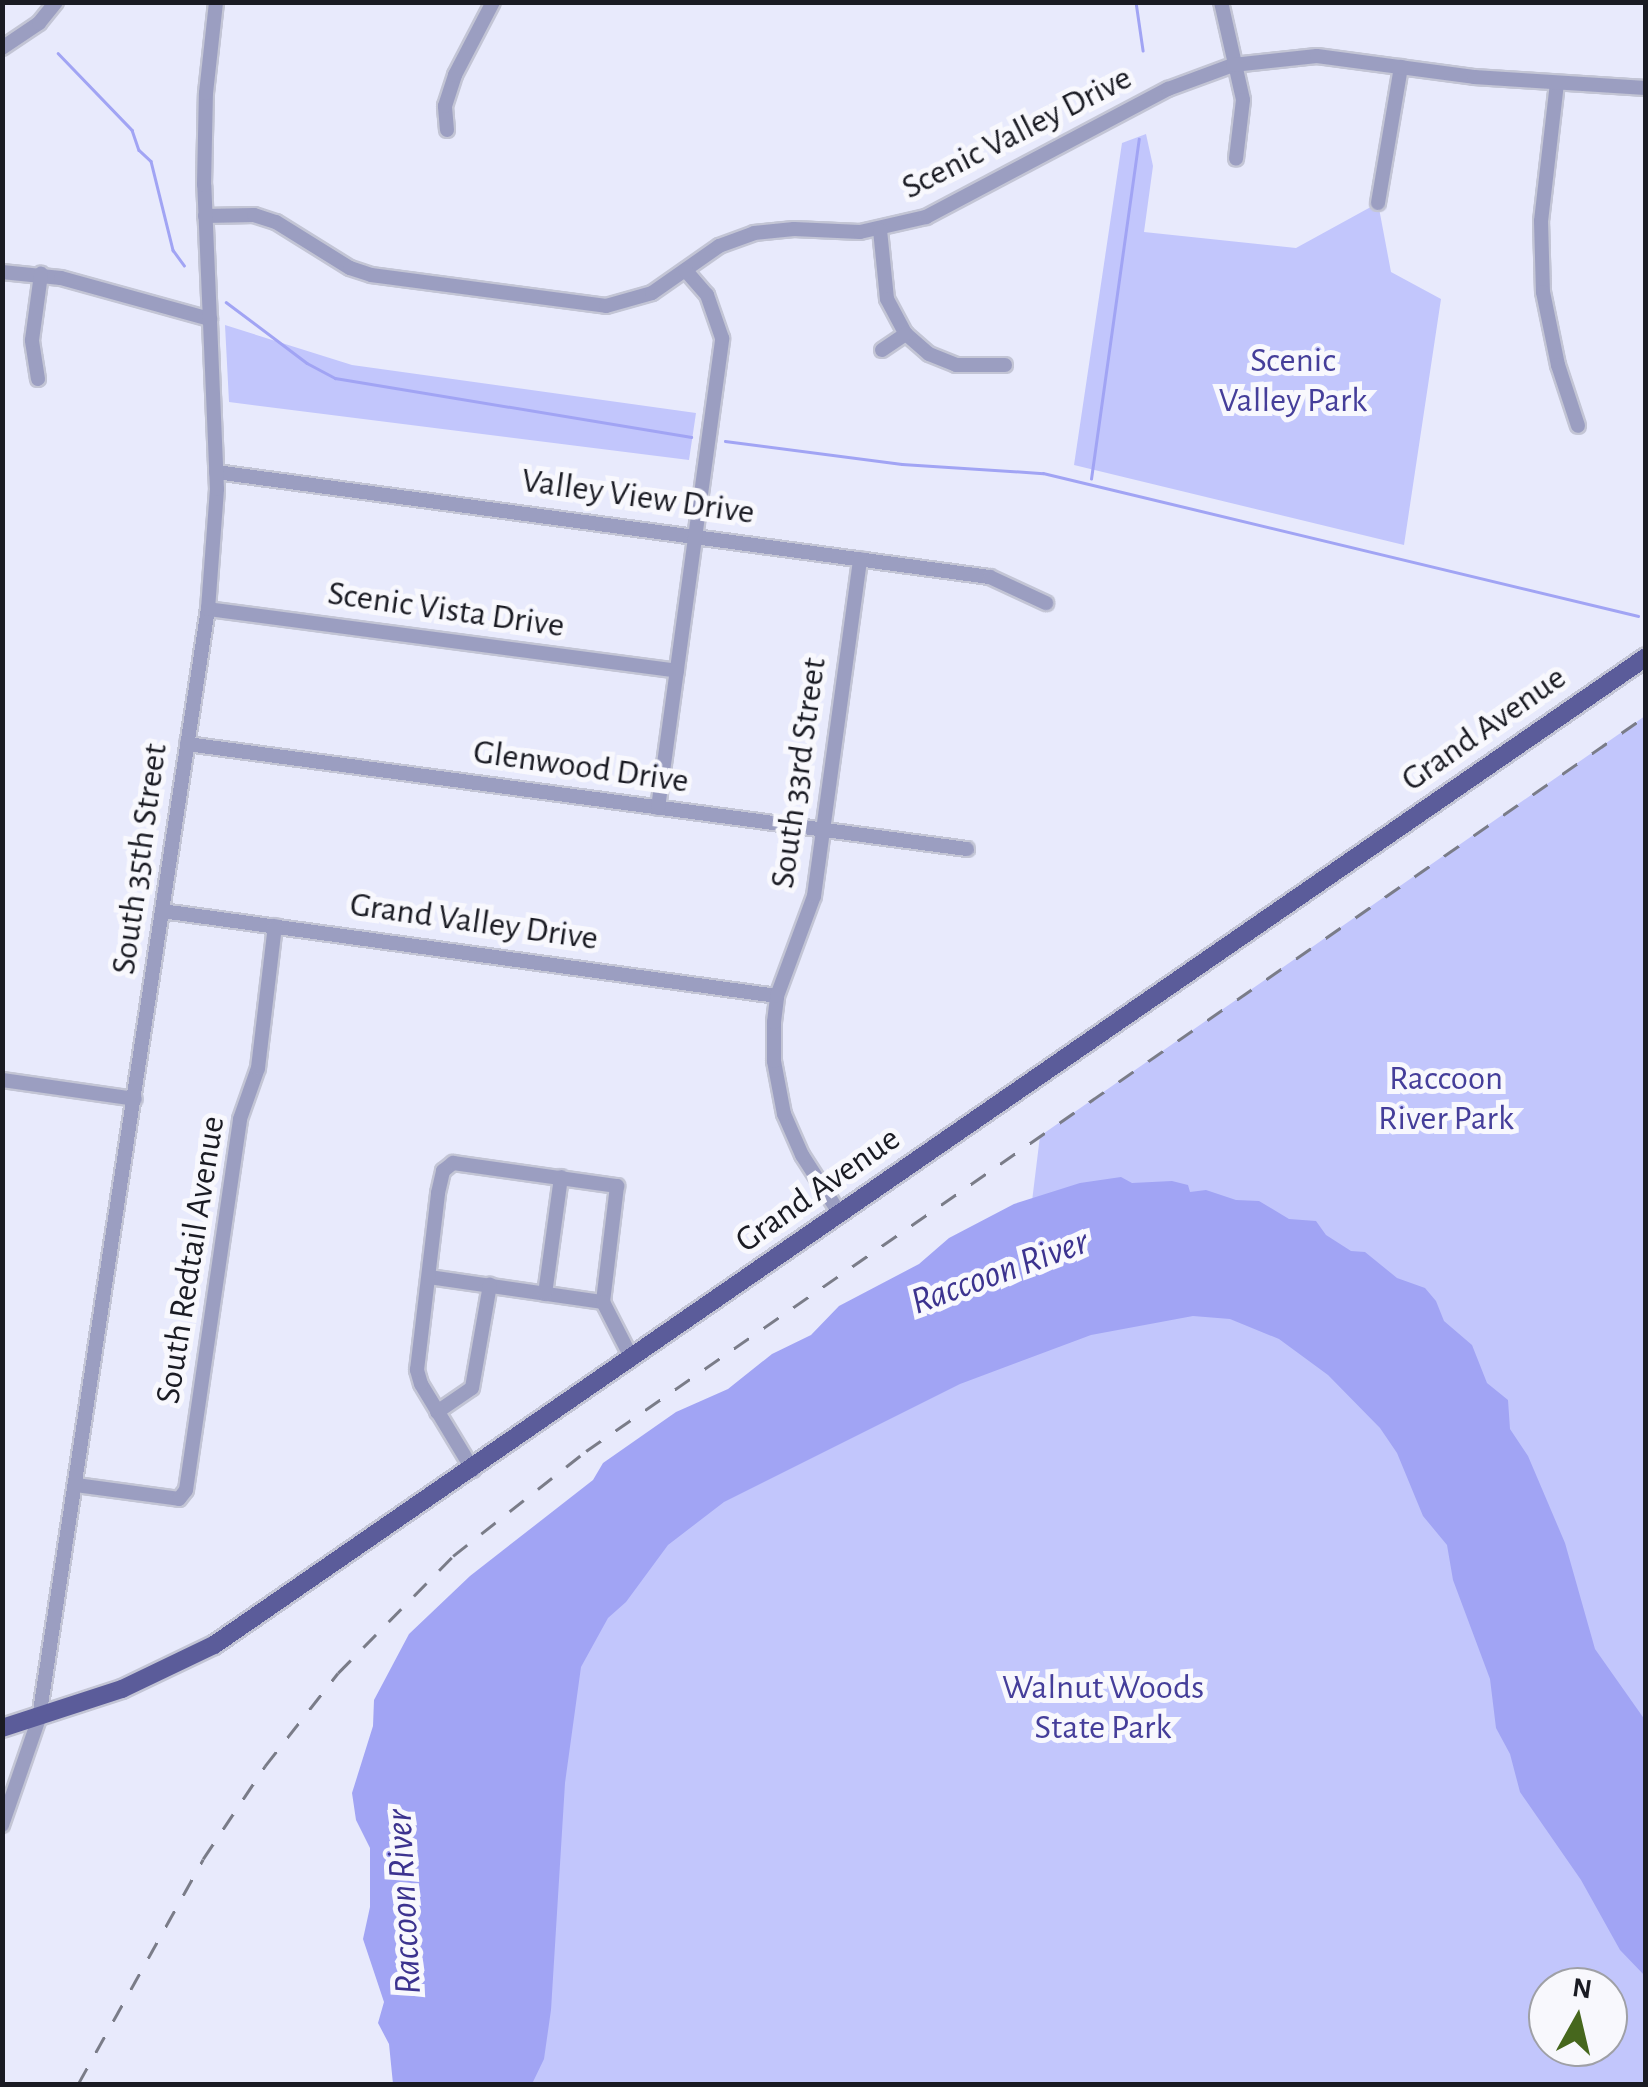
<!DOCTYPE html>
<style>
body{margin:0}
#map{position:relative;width:1648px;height:2087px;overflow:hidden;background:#e8eafc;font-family:"Alegreya Sans",sans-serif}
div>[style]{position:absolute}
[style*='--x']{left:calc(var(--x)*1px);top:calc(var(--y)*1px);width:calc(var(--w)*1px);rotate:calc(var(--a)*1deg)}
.green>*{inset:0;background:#c2c6fc}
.water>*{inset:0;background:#a1a4f4}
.stream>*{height:2.5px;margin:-1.25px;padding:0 1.25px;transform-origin:1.25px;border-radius:1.25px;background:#a1a4f4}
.roads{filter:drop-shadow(2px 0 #c3c5d5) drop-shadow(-2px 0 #c3c5d5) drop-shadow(0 2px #c3c5d5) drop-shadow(0 -2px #c3c5d5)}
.minor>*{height:14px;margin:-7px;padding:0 7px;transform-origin:7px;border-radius:7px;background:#9b9ec1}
.major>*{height:18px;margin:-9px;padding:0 9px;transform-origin:9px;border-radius:9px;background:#5b5c9a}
.rail>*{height:2.5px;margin-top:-1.25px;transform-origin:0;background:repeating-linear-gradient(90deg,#7a7c88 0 18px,transparent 0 36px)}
span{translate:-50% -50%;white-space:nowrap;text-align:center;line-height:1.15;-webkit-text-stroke:10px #f8f8fd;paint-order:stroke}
.street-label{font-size:35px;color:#1a1b23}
.park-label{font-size:35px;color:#453e9a}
.water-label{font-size:38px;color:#3c338f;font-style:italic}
.frame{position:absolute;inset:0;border:5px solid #1a1b23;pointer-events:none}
.north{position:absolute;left:1528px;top:1967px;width:100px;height:100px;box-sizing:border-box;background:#f8f8fd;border:2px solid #9fa0a6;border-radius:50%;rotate:8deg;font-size:28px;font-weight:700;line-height:40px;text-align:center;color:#1a1b23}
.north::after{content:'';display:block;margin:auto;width:35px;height:45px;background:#46671d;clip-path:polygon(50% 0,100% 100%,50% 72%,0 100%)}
</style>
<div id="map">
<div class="green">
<div style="clip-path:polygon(1146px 134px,1153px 166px,1144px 232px,1296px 248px,1378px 203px,1391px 272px,1441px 299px,1404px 545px,1074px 465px,1122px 143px)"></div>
<div style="clip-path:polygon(225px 325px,352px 365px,696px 413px,689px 460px,229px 402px)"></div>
<div style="clip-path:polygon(1645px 716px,1645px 1815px,1484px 1402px,1027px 1242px,1040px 1136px)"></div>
<div style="clip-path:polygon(evenodd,1266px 1308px,1346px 1345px,1645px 1920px,1645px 2084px,521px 2084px,576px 1573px,1033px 1326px,1266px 1308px,1548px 1987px,1608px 1987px,1608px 2047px,1548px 2047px,1548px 1987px)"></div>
</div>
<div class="water">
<div style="clip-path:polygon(1121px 1177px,1132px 1183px,1172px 1181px,1188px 1185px,1190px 1192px,1206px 1190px,1236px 1200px,1259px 1201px,1289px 1219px,1316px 1221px,1326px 1235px,1351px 1251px,1365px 1252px,1397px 1278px,1425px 1288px,1436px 1301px,1444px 1321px,1472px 1345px,1487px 1383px,1508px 1400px,1510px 1429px,1528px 1456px,1565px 1543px,1595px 1649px,1645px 1720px,1645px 1976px,1620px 1950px,1581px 1880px,1520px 1792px,1510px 1754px,1496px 1728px,1490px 1679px,1453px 1580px,1447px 1545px,1423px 1516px,1397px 1453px,1380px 1428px,1328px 1375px,1279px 1339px,1230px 1319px,1193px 1316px,1091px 1335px,960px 1384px,724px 1502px,668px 1545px,626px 1602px,608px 1618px,581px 1667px,565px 1783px,551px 2010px,544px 2059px,532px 2084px,393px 2084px,389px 2044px,378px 2023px,384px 2002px,363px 1939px,370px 1907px,370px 1848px,356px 1820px,352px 1793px,373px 1726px,374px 1700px,409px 1634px,470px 1576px,593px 1480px,603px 1463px,676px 1412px,728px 1389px,772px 1354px,811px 1335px,839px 1306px,919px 1264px,949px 1238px,1014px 1204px,1080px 1183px)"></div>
</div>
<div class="stream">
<div style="--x:1136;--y:2;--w:49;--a:81.7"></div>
<div style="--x:58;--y:53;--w:107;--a:46.1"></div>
<div style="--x:132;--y:130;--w:21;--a:71"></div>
<div style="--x:139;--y:150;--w:16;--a:43"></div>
<div style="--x:151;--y:161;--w:92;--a:76.1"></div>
<div style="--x:173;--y:250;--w:19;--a:54"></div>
<div style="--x:226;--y:302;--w:101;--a:37"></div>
<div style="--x:307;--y:363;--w:32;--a:28"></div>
<div style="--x:335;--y:378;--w:361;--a:9.4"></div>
<div style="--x:725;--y:441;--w:178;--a:7.4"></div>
<div style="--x:902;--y:464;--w:141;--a:3.7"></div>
<div style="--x:1043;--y:473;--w:612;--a:13.51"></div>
<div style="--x:1091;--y:479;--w:343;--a:-82"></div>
</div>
<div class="roads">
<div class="minor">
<div style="--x:1221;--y:2;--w:100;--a:77.3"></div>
<div style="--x:1243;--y:100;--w:59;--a:96.8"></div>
<div style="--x:2;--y:48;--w:45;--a:-34"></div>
<div style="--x:39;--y:23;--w:27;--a:-51"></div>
<div style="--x:1557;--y:83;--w:139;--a:96.6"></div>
<div style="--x:1541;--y:221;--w:71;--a:88.4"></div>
<div style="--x:1543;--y:292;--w:75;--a:78.4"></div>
<div style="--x:1558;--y:365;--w:64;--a:71.8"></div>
<div style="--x:447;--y:130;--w:24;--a:-95"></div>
<div style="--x:445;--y:106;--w:33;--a:-72"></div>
<div style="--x:455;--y:75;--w:82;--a:-62.5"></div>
<div style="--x:1378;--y:203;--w:138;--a:-80.4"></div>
<div style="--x:205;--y:216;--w:49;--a:-1.2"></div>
<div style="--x:254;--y:215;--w:23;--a:18"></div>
<div style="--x:276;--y:222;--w:87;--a:31.9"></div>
<div style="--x:350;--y:268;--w:22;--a:18"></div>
<div style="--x:371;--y:275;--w:237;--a:7.5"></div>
<div style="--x:606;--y:306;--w:48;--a:-15.8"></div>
<div style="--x:652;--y:293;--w:82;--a:-35"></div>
<div style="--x:719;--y:246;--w:37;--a:-20"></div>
<div style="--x:754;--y:233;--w:40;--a:-5.7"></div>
<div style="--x:794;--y:229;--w:66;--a:2.6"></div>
<div style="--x:860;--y:232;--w:68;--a:-12.8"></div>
<div style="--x:926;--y:217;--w:274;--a:-27.9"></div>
<div style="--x:1168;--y:89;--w:69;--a:-20.3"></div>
<div style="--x:1233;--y:65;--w:84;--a:-6.1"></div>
<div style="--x:1317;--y:56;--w:158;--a:7.6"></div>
<div style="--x:1474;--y:77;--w:172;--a:3.7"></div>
<div style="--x:880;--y:230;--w:69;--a:84.2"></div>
<div style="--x:887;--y:299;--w:40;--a:62"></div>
<div style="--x:906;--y:334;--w:30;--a:41"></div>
<div style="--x:929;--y:354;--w:29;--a:22"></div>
<div style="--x:956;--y:365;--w:49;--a:0"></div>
<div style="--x:2;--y:272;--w:59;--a:5.8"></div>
<div style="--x:61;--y:278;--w:155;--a:15.4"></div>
<div style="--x:882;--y:350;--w:29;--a:-34"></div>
<div style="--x:38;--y:379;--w:39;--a:-99"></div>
<div style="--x:32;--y:340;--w:67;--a:-82.2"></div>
<div style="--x:216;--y:472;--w:781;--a:7.73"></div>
<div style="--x:990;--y:577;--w:62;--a:24.9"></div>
<div style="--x:208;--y:609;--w:473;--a:7.5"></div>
<div style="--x:187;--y:744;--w:787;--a:7.67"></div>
<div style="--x:658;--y:808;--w:474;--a:-82.2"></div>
<div style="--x:722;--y:338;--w:46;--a:-109.2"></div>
<div style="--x:707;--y:295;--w:33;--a:-131"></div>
<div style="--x:162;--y:911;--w:621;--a:7.87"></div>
<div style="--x:2;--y:1080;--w:134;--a:8.1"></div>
<div style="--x:840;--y:1214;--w:70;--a:-122.8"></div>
<div style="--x:802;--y:1155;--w:45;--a:-113.7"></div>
<div style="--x:784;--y:1114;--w:54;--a:-100.7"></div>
<div style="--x:774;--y:1061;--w:39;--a:-90"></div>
<div style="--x:774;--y:1022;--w:26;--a:-83"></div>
<div style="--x:777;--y:996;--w:107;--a:-69.7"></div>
<div style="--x:814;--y:896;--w:340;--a:-82.2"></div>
<div style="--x:429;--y:1277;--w:176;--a:8.2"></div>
<div style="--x:545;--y:1294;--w:118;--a:-82.2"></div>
<div style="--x:437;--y:1412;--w:42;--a:-34.4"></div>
<div style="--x:472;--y:1388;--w:105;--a:-80.1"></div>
<div style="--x:473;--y:1470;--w:100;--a:-121.2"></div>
<div style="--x:421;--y:1384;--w:15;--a:-106"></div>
<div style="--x:417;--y:1370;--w:178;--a:-83.2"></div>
<div style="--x:438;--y:1193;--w:23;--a:-77"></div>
<div style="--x:443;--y:1171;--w:13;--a:-39"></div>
<div style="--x:453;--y:1163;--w:166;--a:8"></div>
<div style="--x:617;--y:1186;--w:117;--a:96.9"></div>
<div style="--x:603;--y:1302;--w:64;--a:63"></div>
<div style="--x:76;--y:1485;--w:104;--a:7.7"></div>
<div style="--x:179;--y:1499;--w:11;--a:-52"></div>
<div style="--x:186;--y:1490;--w:375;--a:-81.7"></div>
<div style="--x:240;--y:1119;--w:54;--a:-70.6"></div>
<div style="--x:258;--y:1068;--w:143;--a:-83.2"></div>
<div style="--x:2;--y:1825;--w:113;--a:-70.9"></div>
<div style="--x:39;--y:1718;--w:1122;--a:-81.34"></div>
<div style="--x:208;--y:609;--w:120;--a:-85.7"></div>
<div style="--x:217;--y:489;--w:304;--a:-92.4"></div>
<div style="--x:204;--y:185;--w:92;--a:-88.8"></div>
<div style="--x:206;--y:93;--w:92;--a:-83.7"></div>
</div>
<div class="major">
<div style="--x:2;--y:1728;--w:126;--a:-18"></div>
<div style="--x:122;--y:1689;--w:102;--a:-25.6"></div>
<div style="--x:214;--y:1645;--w:1740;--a:-34.6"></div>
</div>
</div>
<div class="rail">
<div style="--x:78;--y:2084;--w:257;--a:-60.9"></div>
<div style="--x:203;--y:1859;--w:112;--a:-56.3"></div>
<div style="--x:265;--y:1766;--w:118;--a:-51.9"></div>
<div style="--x:338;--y:1673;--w:164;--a:-45.5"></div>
<div style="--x:453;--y:1556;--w:169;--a:-38.3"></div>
<div style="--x:586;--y:1451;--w:1290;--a:-34.74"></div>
</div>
<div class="street-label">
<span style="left:1017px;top:133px;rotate:-27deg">Scenic Valley Drive</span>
<span style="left:638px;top:497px;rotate:8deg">Valley View Drive</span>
<span style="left:446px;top:610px;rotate:8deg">Scenic Vista Drive</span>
<span style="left:1484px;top:729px;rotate:-35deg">Grand Avenue</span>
<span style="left:581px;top:767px;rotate:8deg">Glenwood Drive</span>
<span style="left:799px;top:773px;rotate:-82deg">South 33rd Street</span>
<span style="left:140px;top:859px;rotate:-82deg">South 35th Street</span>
<span style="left:474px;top:922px;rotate:8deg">Grand Valley Drive</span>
<span style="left:818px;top:1190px;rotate:-35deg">Grand Avenue</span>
<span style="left:191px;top:1260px;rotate:-81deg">South Redtail Avenue</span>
</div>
<div class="park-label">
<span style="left:1293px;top:381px">Scenic<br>Valley Park</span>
<span style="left:1446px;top:1099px">Raccoon<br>River Park</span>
<span style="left:1103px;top:1708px">Walnut Woods<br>State Park</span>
</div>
<div class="water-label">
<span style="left:1000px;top:1273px;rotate:-20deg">Raccoon River</span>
<span style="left:405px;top:1902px;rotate:-93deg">Raccoon River</span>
</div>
<div class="frame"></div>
<div class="north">N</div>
</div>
